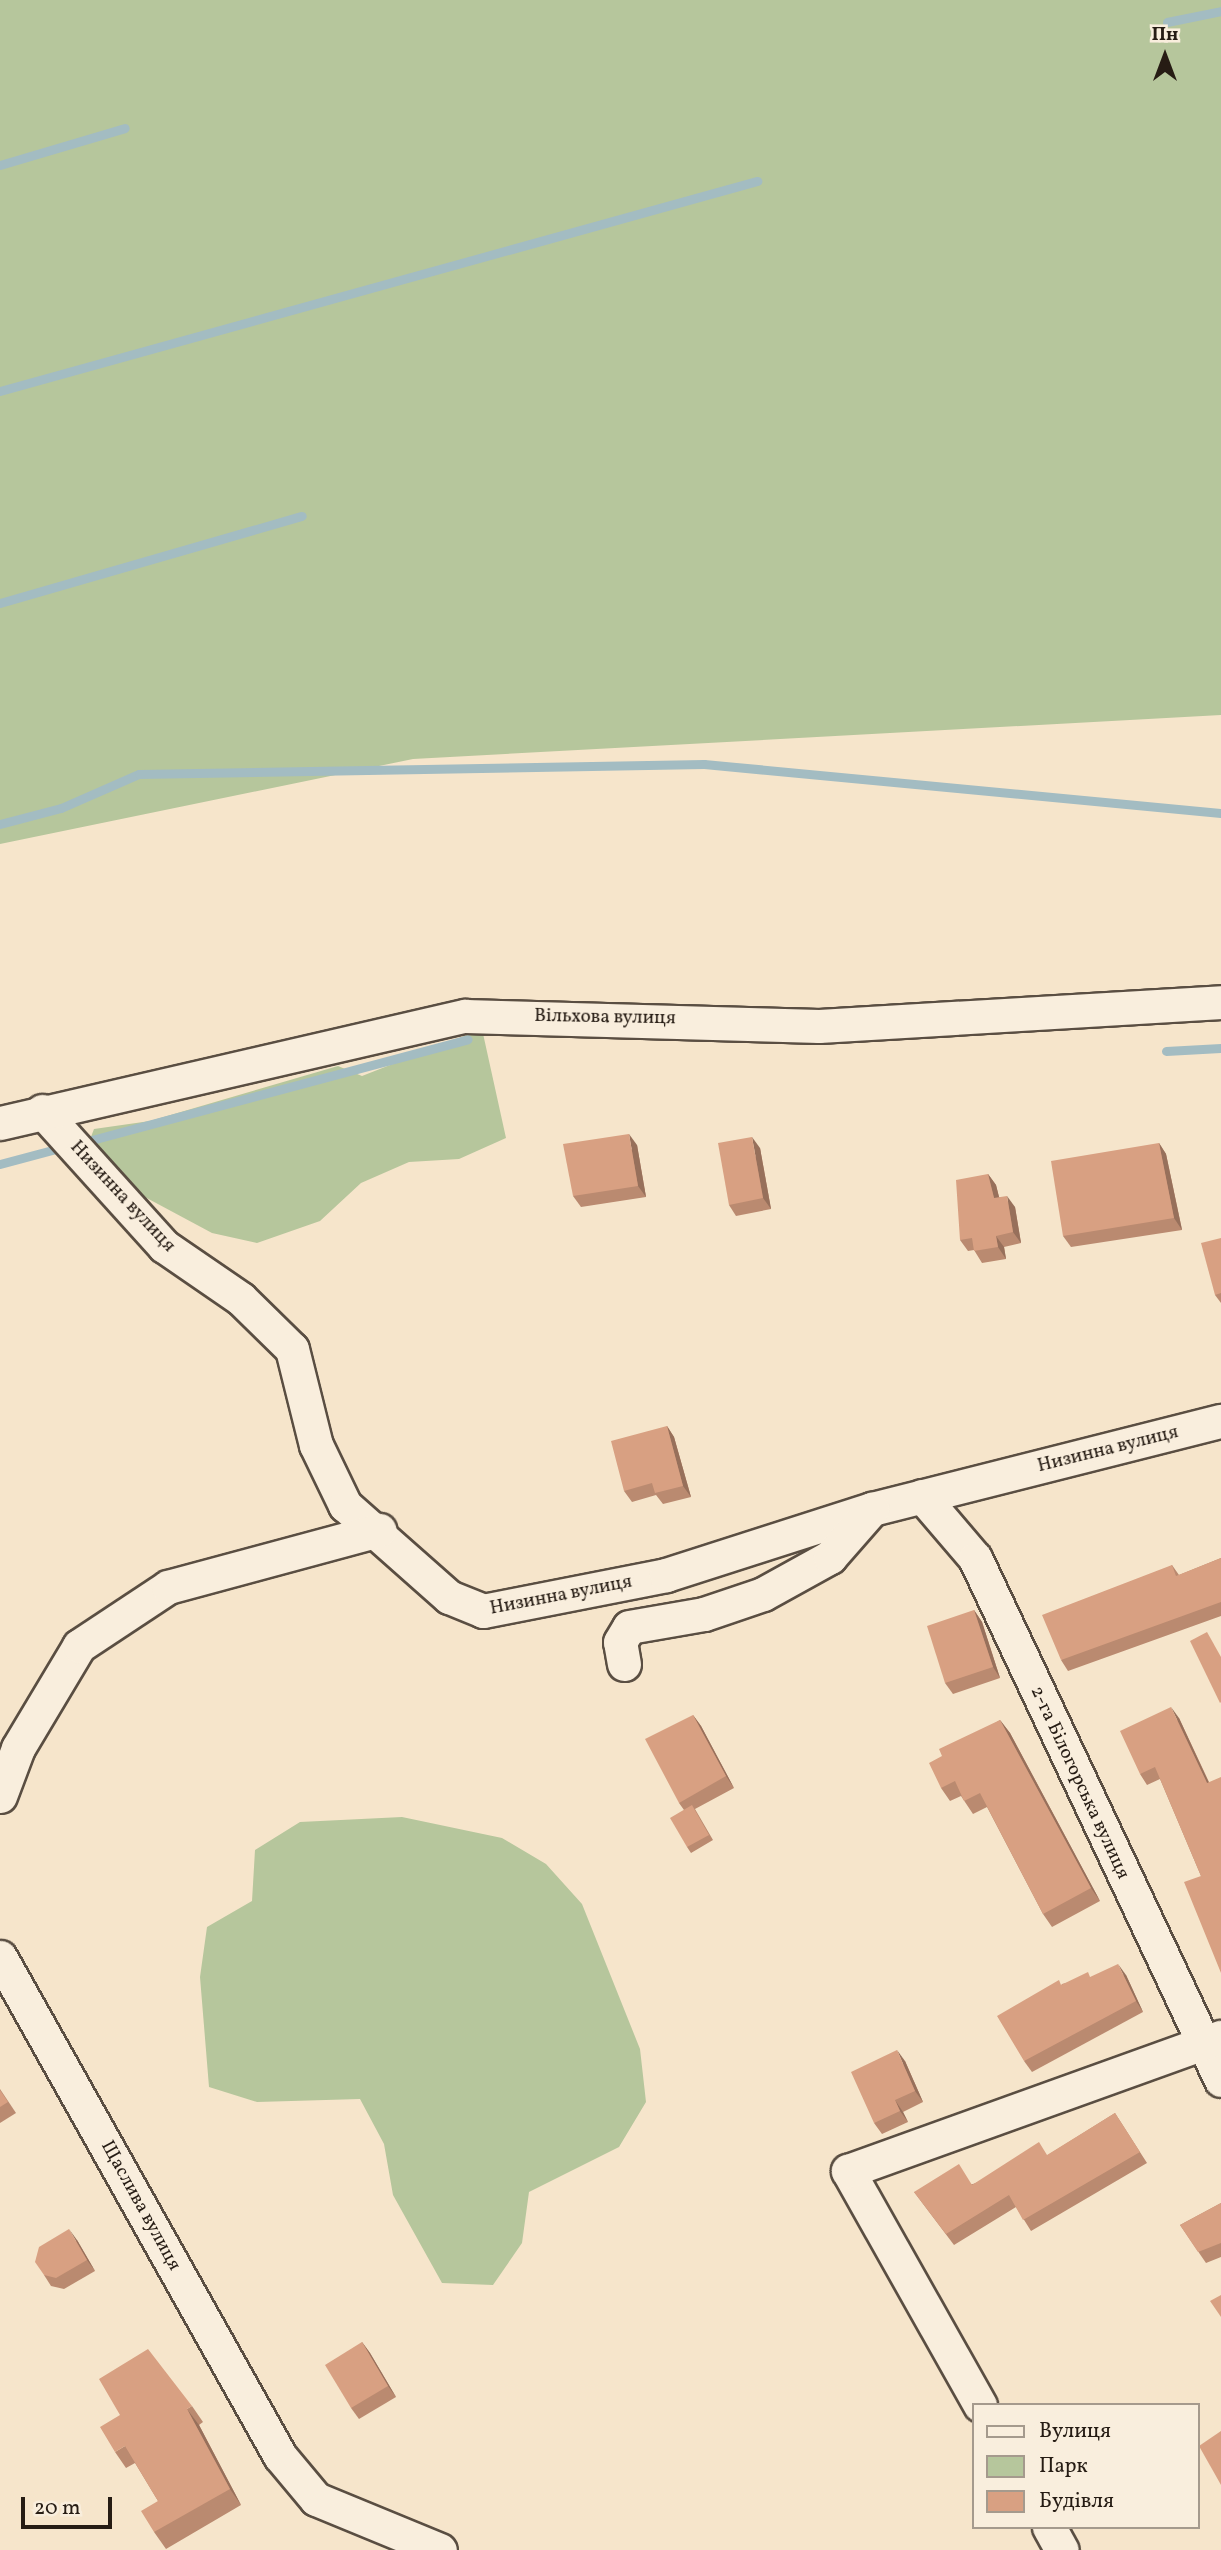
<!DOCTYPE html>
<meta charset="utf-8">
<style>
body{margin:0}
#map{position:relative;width:1221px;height:2550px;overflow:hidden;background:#f6e5cb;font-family:Vollkorn,serif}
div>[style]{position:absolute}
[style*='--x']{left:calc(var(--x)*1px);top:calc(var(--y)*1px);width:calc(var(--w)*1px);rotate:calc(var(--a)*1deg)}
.green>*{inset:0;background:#b6c69c}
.stream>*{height:9px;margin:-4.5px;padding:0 4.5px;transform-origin:4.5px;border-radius:4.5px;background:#a3bcc2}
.roads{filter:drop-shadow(2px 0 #5a4e42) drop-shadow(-2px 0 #5a4e42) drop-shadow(0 2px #5a4e42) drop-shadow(0 -2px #5a4e42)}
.minor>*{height:33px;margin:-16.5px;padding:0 16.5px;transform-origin:16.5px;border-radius:16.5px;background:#f9eedd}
.wall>*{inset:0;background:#ba8a70}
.shaded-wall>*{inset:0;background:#97705b}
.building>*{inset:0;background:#d8a082}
span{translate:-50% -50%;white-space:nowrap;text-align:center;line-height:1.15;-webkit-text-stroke:6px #f9eedd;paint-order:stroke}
.street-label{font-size:19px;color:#261c14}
.legend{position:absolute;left:972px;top:2403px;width:228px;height:126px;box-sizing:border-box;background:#f9eedd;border:2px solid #a59a8d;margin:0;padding:9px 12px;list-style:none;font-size:21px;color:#261c14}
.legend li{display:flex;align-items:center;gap:14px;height:35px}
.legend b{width:35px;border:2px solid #a59a8d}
.north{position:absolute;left:1130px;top:21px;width:70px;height:70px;-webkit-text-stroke:5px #f9eedd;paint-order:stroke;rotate:0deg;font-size:19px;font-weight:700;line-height:28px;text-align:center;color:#261c14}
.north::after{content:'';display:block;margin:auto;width:24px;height:32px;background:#261c14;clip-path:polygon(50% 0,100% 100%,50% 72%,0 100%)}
.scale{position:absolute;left:21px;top:2497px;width:91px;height:32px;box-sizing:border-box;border:4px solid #261c14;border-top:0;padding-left:9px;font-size:21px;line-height:24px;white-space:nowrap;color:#261c14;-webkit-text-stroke:5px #f9eedd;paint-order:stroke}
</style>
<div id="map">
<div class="green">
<div style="clip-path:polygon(0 0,1221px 0,1221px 715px,413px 759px,0 844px)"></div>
<div style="clip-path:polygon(482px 1029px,506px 1138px,459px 1159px,409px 1162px,361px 1183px,320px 1221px,257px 1243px,212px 1233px,115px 1181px,89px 1142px,94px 1129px,150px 1121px,338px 1066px,362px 1076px)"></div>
<div style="clip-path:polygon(402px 1817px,502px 1838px,546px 1864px,582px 1904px,640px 2049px,646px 2102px,619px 2147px,529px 2192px,522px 2243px,493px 2285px,442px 2283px,393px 2195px,384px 2144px,360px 2099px,257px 2102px,209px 2087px,200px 1977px,207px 1927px,252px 1901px,255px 1850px,300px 1822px)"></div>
</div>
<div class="stream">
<div style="--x:1167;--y:22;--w:55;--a:-11.5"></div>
<div style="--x:0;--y:165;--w:130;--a:-16.5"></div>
<div style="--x:0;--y:391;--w:786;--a:-15.5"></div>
<div style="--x:0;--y:603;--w:314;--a:-16.1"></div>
<div style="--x:0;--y:824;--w:63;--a:-14.7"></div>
<div style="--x:61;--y:808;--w:85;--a:-23.6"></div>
<div style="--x:139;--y:774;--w:565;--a:-1.01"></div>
<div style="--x:704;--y:764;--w:519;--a:5.41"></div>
<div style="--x:1166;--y:1051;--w:55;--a:-3.1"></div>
<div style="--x:88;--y:1141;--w:393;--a:-15"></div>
<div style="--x:0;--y:1164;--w:58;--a:-15"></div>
</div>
<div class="roads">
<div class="minor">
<div style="--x:42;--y:1111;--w:182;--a:47.9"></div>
<div style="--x:164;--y:1246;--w:93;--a:34.5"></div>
<div style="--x:241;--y:1299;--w:71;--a:44.4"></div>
<div style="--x:292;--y:1349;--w:99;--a:76"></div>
<div style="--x:316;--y:1445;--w:67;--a:64.2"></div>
<div style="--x:345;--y:1505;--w:139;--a:41.5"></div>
<div style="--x:449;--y:1597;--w:37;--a:22"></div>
<div style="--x:483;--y:1611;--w:187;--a:-11.1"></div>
<div style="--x:666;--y:1575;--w:216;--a:-17.8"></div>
<div style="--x:872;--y:1509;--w:360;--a:-14.2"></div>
<div style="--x:0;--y:1123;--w:477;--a:-13"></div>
<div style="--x:465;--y:1016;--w:354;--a:1.6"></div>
<div style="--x:819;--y:1026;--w:403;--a:-3.4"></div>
<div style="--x:922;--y:1496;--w:82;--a:49.5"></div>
<div style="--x:975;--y:1558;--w:577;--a:64.77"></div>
<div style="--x:624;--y:1664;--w:22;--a:-100"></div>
<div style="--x:620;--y:1642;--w:17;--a:-59"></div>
<div style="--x:629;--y:1627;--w:76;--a:-9.8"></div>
<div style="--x:704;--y:1614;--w:62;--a:-18.7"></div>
<div style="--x:763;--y:1594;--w:77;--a:-28.9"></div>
<div style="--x:830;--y:1557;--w:64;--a:-48.8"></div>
<div style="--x:0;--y:1796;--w:51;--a:-69.4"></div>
<div style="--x:18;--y:1748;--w:119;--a:-59.1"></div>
<div style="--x:79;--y:1646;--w:107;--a:-33.5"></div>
<div style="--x:168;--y:1587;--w:219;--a:-15.1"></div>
<div style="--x:0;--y:1957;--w:572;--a:60.7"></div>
<div style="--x:280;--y:2456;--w:56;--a:50.1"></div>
<div style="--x:316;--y:2499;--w:134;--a:22.4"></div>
<div style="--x:980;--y:2405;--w:269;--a:-119.4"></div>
<div style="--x:848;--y:2171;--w:396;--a:-19.8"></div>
<div style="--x:1049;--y:2527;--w:26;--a:61"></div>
</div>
</div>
<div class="wall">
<div style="clip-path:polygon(1159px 1143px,1166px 1154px,1182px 1230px,1071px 1247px,1063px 1236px)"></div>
<div style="clip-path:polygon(637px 1145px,646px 1197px,581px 1207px,573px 1196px)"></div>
<div style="clip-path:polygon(760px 1148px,771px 1209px,736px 1216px,729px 1205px)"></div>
<div style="clip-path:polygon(988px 1174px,996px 1185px,999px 1197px,1015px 1207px,1021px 1243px,1004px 1247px,1006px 1259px,982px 1263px,974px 1250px,968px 1251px,960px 1240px)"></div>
<div style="clip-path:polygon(1221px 1238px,1221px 1303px,1215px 1295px)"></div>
<div style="clip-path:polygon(667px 1426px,674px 1437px,691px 1497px,663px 1504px,656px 1495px,632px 1502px,624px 1491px)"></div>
<div style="clip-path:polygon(1221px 1558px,1221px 1616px,1068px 1671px,1061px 1660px,1172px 1565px,1179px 1575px)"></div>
<div style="clip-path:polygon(974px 1610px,982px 1622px,1000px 1678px,953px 1694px,945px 1683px)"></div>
<div style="clip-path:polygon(693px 1715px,701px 1726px,734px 1788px,695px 1809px,713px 1840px,691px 1853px,687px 1847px,684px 1810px,679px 1803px)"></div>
<div style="clip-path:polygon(1179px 1718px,1209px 1782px,1201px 1876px,1160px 1779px,1147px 1785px,1140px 1774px)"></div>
<div style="clip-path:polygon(1000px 1720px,1010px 1733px,1100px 1901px,1052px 1927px,1043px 1914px,987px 1807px,973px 1814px,961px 1796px,950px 1801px,941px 1788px,942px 1756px)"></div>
<div style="clip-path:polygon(1126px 1975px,1143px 2012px,1032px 2072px,1024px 2061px,1062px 1984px,1091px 1977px)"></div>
<div style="clip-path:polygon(905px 2061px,923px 2102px,903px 2112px,908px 2122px,882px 2134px,874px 2123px)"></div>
<div style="clip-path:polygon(0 2089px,16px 2113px,0 2123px)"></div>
<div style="clip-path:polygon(1115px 2113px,1147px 2163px,1031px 2231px,1016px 2207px,954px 2245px,914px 2192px,973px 2184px,1048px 2155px)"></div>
<div style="clip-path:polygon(1221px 2203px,1221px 2257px,1206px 2263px,1180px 2225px)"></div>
<div style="clip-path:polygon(77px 2240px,95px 2271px,64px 2289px,51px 2286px,44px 2275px)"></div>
<div style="clip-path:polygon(362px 2342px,370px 2353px,396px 2397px,359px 2419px,351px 2408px)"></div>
<div style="clip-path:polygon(192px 2406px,203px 2422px,199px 2425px,241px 2505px,166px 2549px,154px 2532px,158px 2501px,135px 2463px,126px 2468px,115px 2452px)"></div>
</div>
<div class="shaded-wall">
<div style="clip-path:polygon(629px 1134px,637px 1145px,646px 1197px,638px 1186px)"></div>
<div style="clip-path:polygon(752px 1137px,760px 1148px,771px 1209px,763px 1198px)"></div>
<div style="clip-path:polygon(1159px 1143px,1166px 1154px,1182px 1230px,1174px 1218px)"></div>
<div style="clip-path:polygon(988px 1174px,996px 1185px,1002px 1209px,994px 1198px)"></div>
<div style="clip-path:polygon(1007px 1196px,1015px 1207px,1021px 1243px,1013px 1232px)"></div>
<div style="clip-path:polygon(996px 1236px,1004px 1247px,1006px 1259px,998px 1247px)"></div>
<div style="clip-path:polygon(667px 1426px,674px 1437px,691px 1497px,683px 1486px)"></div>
<div style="clip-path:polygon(974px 1610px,982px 1622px,1000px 1678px,993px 1667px)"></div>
<div style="clip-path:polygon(1171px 1707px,1179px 1718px,1214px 1794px,1207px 1783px)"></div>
<div style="clip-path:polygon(693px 1715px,701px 1726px,734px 1788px,726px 1776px)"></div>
<div style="clip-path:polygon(1000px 1720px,1010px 1733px,1100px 1901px,1091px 1888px)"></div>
<div style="clip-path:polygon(1118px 1964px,1126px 1975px,1143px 2012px,1136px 2001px)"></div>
<div style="clip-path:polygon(897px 2050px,905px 2061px,923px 2102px,915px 2091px)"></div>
<div style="clip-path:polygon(895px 2100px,903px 2112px,908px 2122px,900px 2111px)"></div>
<div style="clip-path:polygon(69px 2229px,77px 2240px,95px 2271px,87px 2260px)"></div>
<div style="clip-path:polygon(362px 2342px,370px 2353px,396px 2397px,388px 2386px)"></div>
<div style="clip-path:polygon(187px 2409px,199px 2425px,241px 2505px,230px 2489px)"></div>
</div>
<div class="building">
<div style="clip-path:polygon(629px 1134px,638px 1186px,573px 1196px,563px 1144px)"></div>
<div style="clip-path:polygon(752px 1137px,763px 1198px,729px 1205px,718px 1143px)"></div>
<div style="clip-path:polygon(1159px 1143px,1174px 1218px,1063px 1236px,1051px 1161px)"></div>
<div style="clip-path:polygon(988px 1174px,994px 1198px,1007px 1196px,1013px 1232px,996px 1236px,998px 1247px,974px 1251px,972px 1238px,960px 1240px,956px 1180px)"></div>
<div style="clip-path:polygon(1221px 1238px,1221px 1293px,1215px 1295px,1201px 1243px)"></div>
<div style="clip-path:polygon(667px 1426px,683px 1486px,655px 1493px,652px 1483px,624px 1491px,611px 1441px)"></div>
<div style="clip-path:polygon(1221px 1558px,1221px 1602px,1061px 1660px,1042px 1615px,1172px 1565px,1176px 1576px)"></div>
<div style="clip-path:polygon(974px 1610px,993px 1667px,945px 1683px,927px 1626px)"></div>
<div style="clip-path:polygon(1207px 1632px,1221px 1657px,1221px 1702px,1220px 1703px,1190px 1641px)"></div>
<div style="clip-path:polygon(1171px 1707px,1207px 1783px,1221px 1777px,1221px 1973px,1184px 1882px,1201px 1876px,1155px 1767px,1140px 1774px,1120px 1731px)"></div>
<div style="clip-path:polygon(693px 1715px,726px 1776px,679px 1803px,645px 1739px)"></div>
<div style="clip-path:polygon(1000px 1720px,1091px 1888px,1043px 1914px,980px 1793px,964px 1801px,955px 1781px,941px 1788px,929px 1763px,942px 1756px,939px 1749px)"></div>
<div style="clip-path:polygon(692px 1805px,709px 1835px,687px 1847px,670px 1818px)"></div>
<div style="clip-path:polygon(1118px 1964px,1136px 2001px,1024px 2061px,997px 2016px,1059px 1980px,1061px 1985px,1088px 1972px,1090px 1977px)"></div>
<div style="clip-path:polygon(897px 2050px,915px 2091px,895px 2100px,900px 2111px,874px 2123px,851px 2072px)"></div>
<div style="clip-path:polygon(0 2090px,8px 2102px,0 2107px)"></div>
<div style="clip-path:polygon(1115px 2113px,1140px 2152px,1023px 2220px,1009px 2195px,946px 2234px,914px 2192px,959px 2164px,972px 2185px,1039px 2142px,1047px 2155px)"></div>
<div style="clip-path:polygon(1221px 2203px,1221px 2243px,1198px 2252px,1180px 2225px)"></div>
<div style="clip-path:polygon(69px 2229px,87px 2260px,56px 2278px,44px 2275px,35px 2262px,39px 2247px)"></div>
<div style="clip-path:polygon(1221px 2295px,1221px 2317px,1210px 2301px)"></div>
<div style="clip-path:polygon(362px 2342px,388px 2386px,351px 2408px,325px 2365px)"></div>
<div style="clip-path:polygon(148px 2349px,192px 2406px,187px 2409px,230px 2489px,154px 2532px,141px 2511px,158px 2501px,125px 2446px,115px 2452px,100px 2427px,120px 2415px,99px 2379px)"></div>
<div style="clip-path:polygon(1221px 2431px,1221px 2485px,1199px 2446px)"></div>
</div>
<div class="street-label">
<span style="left:605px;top:1018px;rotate:1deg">Вільхова вулиця</span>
<span style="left:122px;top:1197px;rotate:47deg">Низинна вулиця</span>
<span style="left:1108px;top:1450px;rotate:-14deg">Низинна вулиця</span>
<span style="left:561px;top:1596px;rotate:-11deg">Низинна вулиця</span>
<span style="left:1079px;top:1783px;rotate:65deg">2-га Білогорська вулиця</span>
<span style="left:140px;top:2206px;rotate:61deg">Щаслива вулиця</span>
</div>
<ul class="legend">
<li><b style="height:9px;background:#f9eedd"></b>Вулиця</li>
<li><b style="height:19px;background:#b6c69c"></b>Парк</li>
<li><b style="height:19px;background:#d8a082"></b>Будівля</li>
</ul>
<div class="north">Пн</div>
<div class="scale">20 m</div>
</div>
